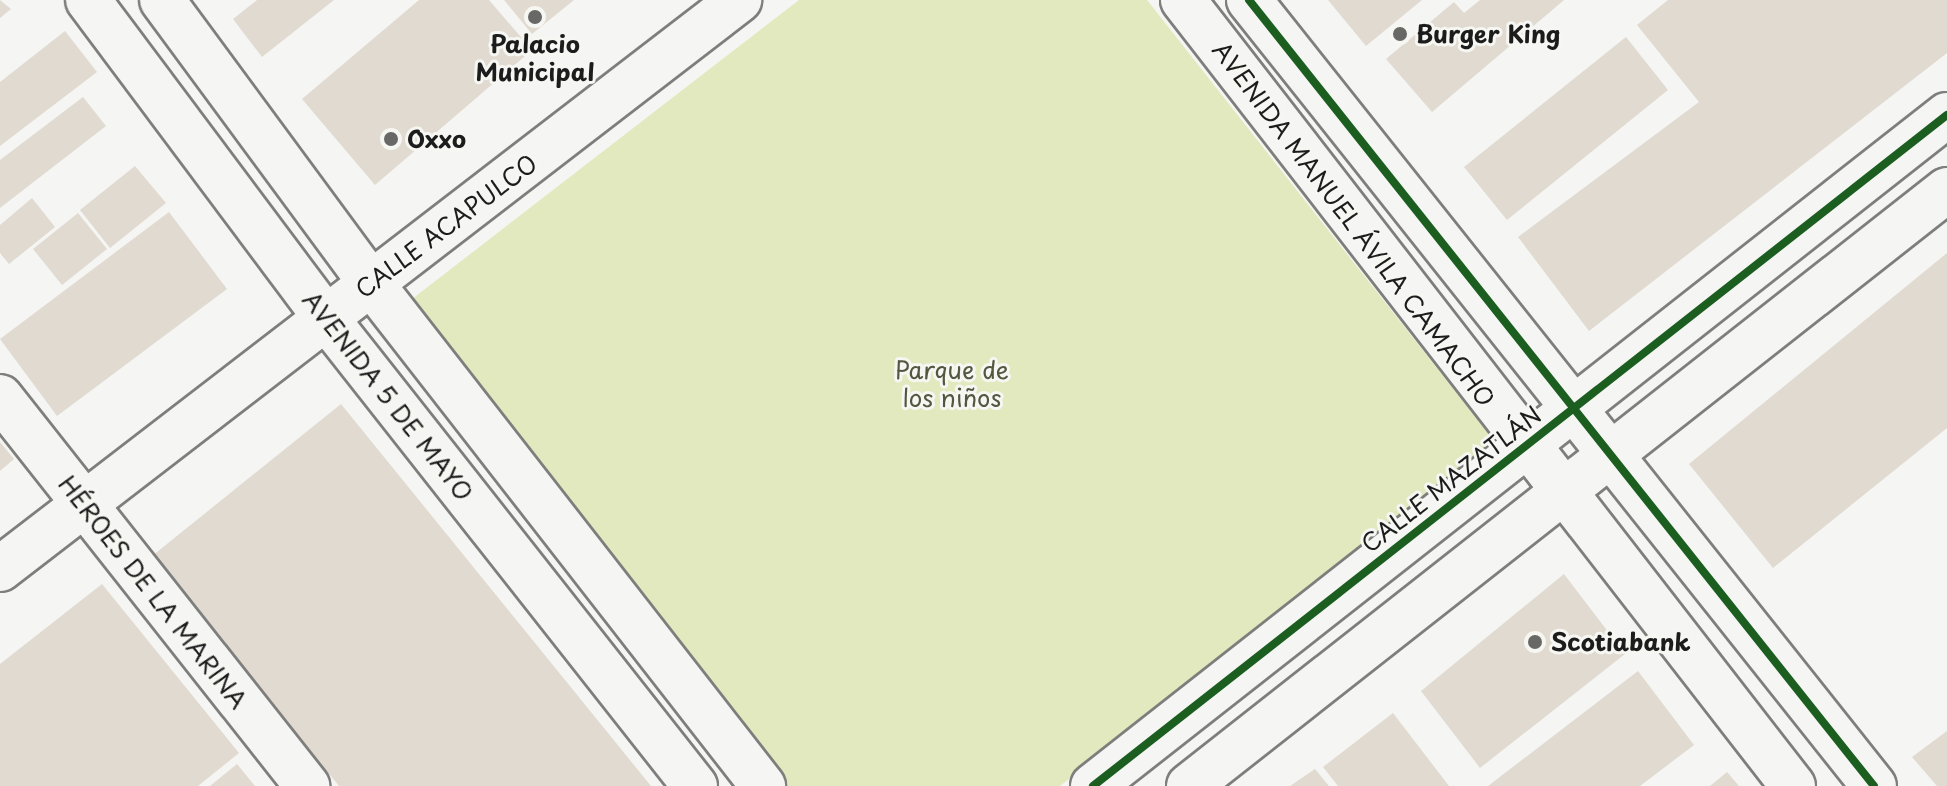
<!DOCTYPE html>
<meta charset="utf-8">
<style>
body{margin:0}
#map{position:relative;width:1947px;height:786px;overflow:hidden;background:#f5f5f3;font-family:"Playpen Sans",sans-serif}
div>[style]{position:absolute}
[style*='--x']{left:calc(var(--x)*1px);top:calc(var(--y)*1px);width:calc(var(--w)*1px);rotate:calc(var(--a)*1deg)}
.green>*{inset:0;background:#e3e9be}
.building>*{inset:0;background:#e0dad0}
.roads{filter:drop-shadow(2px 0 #7e7e7d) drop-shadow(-2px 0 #7e7e7d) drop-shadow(0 2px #7e7e7d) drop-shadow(0 -2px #7e7e7d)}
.minor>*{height:44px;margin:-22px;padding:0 22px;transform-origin:22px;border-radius:22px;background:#f5f5f3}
.cycleway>*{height:8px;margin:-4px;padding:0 4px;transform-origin:4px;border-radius:4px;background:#1b5e20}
.dots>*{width:22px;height:22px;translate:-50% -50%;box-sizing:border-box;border:4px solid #f6f6f2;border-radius:50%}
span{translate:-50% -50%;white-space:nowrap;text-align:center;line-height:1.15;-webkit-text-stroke:6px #f6f6f2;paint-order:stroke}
.poi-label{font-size:24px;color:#1c1c1c;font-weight:700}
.left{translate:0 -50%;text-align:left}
.street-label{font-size:24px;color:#1c1c1c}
.park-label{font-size:24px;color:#535740}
</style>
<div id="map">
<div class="green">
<div style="clip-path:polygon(799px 0,1147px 0,1499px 447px,1060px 786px,777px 786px,403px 306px)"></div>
</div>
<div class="building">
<div style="clip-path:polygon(0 0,11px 9px,0 18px)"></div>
<div style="clip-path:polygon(257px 0,334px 0,262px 57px,233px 19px)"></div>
<div style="clip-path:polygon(419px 0,489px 0,532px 50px,375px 185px,302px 99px)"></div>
<div style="clip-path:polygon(504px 0,574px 0,532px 34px)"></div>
<div style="clip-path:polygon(1328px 0,1422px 0,1366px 46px)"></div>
<div style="clip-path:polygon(1480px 0,1564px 0,1432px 112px,1386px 59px,1454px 2px,1464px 13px)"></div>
<div style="clip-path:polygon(1668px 0,1947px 0,1947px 53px,1589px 331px,1518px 237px,1699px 102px,1637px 25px)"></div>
<div style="clip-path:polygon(65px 31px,97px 72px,0 146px,0 82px)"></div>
<div style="clip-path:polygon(1626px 37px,1668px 90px,1507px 220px,1464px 167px)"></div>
<div style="clip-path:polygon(83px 97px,106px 126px,0 208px,0 160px)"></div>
<div style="clip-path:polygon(135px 166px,166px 203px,110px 248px,80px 210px)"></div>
<div style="clip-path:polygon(32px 198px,55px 227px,9px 264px,0 253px,0 225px)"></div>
<div style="clip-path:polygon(169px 212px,227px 289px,57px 416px,0 339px)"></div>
<div style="clip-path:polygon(78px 213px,107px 249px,62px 285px,33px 249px)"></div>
<div style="clip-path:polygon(1947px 253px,1947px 428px,1773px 568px,1689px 464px)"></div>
<div style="clip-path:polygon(341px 404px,651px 786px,339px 786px,152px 556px)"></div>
<div style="clip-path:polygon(0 442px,14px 459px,0 471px)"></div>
<div style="clip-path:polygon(1564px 574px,1625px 654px,1480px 768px,1421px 691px)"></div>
<div style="clip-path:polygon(102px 584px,239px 753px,198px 786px,0 786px,0 664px)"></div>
<div style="clip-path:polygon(1638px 671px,1694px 745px,1640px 786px,1488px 786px)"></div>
<div style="clip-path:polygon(1393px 713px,1449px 786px,1338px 786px,1323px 767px)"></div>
<div style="clip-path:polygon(1947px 731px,1947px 786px,1937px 786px,1912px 757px)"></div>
<div style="clip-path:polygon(237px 764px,255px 786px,210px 786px)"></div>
<div style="clip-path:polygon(1315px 769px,1329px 786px,1290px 786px)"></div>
<div style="clip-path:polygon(1727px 772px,1739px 786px,1710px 786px)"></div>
</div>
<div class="roads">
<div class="minor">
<div style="--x:88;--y:0;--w:397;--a:53.2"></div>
<div style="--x:326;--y:318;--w:596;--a:51.75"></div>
<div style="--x:162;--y:0;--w:352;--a:53.6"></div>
<div style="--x:371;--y:283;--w:638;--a:52.07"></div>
<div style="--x:1183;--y:0;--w:995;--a:52.19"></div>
<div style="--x:1249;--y:0;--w:1004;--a:51.51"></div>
<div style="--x:0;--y:397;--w:496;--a:51.7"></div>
<div style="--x:0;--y:569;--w:933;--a:-37.59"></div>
<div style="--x:1093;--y:786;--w:1086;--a:-38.16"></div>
<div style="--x:1189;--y:786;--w:964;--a:-38.18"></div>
</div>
</div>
<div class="cycleway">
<div style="--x:1249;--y:0;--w:1004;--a:51.51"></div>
<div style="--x:1093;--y:786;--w:1086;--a:-38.16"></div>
</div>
<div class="dots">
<div style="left:535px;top:17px;background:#686867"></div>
<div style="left:1400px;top:34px;background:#686867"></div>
<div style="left:391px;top:139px;background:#686867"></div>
<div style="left:1535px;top:642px;background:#686867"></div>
</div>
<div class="poi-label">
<span class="left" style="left:1416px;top:34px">Burger King</span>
<span style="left:535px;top:58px">Palacio<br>Municipal</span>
<span class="left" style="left:407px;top:139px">Oxxo</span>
<span class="left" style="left:1551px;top:642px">Scotiabank</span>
</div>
<div class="street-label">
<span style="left:1354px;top:224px;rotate:53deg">AVENIDA MANUEL ÁVILA CAMACHO</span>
<span style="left:446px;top:226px;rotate:-37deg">CALLE ACAPULCO</span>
<span style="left:388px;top:396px;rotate:52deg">AVENIDA 5 DE MAYO</span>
<span style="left:1451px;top:479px;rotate:-38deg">CALLE MAZATLÁN</span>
<span style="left:153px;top:592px;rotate:52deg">HÉROES DE LA MARINA</span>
</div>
<div class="park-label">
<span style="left:952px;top:384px">Parque de<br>los niños</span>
</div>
</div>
